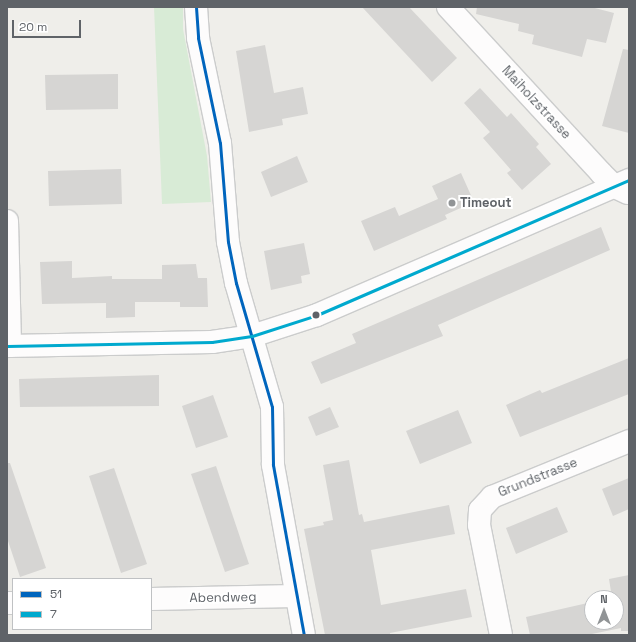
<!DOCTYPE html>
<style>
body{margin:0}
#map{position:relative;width:636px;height:642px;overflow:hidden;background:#efeeea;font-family:"Space Grotesk",sans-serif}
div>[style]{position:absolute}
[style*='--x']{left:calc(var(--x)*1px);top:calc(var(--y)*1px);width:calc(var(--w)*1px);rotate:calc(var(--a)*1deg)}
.green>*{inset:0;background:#d8ebd6}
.building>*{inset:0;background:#d6d5d3}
.roads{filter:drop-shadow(1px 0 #cbcccc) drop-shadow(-1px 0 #cbcccc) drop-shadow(0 1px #cbcccc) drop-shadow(0 -1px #cbcccc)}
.street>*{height:22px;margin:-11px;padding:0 11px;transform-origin:11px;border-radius:11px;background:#fdfcfc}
.bus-1>*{height:3px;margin:-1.5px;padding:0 1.5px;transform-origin:1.5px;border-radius:1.5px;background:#0065bd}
.bus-2>*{height:3px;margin:-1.5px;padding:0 1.5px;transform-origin:1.5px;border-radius:1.5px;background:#00a9ce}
.dots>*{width:11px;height:11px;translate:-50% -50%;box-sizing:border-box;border:2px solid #fff;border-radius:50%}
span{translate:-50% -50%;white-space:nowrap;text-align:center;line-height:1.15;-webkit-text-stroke:4px #fff;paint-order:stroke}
.street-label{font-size:13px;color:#5f6368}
.poi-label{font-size:13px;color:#5f6368;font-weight:700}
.left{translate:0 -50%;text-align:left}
.frame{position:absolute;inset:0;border:8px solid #5f6368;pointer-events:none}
.legend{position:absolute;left:12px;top:578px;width:140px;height:52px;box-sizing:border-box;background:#fff;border:1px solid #bfc1c3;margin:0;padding:5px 7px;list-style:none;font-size:12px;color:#5f6368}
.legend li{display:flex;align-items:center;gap:8px;height:20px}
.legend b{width:20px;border:1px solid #bfc1c3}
.north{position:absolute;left:584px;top:590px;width:40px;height:40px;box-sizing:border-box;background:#fff;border:1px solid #bfc1c3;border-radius:50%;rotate:0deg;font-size:11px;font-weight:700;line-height:16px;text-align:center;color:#5f6368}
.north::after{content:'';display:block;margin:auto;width:14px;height:18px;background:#919496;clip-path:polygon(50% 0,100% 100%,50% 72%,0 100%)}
.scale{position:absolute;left:12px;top:20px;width:69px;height:18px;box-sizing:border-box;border:2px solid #5f6368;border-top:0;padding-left:5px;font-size:12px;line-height:14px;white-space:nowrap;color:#5f6368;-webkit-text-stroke:3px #fff;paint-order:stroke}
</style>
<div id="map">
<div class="green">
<div style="clip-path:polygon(154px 7px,183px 7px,183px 29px,207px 156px,211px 202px,162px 204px)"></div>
</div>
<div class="building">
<div style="clip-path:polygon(362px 7px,409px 7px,457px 58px,432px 82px)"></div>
<div style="clip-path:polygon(477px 7px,591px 7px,614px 13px,606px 43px,587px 39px,582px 57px,532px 44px,534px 35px,518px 31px,519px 24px,476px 14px)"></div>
<div style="clip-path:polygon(265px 45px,274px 93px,303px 87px,308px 114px,282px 119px,283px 125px,249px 132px,236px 51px)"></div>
<div style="clip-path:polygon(623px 49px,629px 50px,629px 133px,602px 126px)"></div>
<div style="clip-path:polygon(118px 74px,118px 109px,46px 110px,45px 75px)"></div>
<div style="clip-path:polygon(480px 88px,507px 117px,511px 113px,539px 144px,536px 147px,551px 164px,522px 190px,507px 173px,511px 170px,483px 138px,490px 132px,464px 103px)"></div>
<div style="clip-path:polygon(297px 156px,308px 182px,271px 197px,261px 172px)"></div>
<div style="clip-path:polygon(121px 169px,122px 204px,49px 206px,48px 171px)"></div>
<div style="clip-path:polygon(461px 173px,474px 202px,445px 215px,447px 219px,374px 251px,361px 221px,395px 207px,399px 216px,438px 199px,432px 186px)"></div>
<div style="clip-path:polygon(601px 227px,610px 250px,438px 325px,443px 336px,321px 384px,311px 362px,356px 343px,352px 334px)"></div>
<div style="clip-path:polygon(304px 243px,310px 274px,301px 276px,302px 283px,271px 290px,264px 251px)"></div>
<div style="clip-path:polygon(72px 261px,72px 278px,112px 276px,112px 279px,162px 279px,162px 265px,196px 264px,198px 278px,207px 278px,208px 307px,180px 307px,180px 302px,135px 302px,135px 317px,106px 318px,106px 303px,42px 304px,40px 262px)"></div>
<div style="clip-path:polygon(629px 358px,629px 394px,520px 437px,506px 405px,540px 390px,542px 393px)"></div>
<div style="clip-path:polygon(159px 375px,159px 406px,20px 407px,19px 379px)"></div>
<div style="clip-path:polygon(213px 395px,228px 437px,196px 448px,182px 406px)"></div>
<div style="clip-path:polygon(330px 407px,339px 427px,316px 436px,308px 417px)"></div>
<div style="clip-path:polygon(458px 410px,472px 443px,420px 464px,406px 431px)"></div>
<div style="clip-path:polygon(349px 460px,359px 515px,362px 514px,364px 522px,449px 505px,455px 534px,371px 550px,381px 605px,466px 589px,472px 617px,390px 633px,390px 635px,325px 635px,304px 529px,324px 525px,323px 522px,333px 520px,323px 465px)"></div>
<div style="clip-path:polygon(7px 463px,10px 463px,46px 568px,20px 577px,7px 538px)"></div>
<div style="clip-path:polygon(216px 466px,249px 564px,225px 572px,191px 474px)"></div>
<div style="clip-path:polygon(114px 468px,147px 564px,121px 573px,89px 476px)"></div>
<div style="clip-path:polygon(629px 478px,629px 509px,613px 516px,602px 489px)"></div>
<div style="clip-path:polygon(557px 507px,568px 532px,516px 554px,506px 528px)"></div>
<div style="clip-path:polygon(629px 575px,629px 631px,621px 631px,621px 628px,587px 635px,530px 635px,526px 617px,592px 602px,592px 622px,616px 622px,616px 598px,612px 598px,609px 579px)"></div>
</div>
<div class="roads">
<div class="street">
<div style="--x:196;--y:7;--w:31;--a:86"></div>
<div style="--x:198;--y:38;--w:107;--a:78.2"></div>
<div style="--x:220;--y:143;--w:99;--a:85.4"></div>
<div style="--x:228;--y:242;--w:42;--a:79"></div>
<div style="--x:236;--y:283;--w:129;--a:73.8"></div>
<div style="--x:272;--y:407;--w:58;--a:89"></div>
<div style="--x:273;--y:465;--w:173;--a:79.7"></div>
<div style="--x:448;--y:7;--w:226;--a:47.3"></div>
<div style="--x:601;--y:173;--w:20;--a:45"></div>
<div style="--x:615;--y:187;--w:14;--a:25"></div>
<div style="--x:7;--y:221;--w:125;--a:88.6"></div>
<div style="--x:7;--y:346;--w:205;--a:-1.1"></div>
<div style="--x:212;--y:342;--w:40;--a:-8.5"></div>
<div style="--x:252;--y:336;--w:68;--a:-17.9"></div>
<div style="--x:317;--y:315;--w:340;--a:-23.4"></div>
<div style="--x:151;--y:599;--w:144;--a:-1.2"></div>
<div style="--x:7;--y:603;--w:6;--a:0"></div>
<div style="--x:501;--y:635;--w:112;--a:-101.3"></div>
<div style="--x:479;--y:525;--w:15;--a:-86"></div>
<div style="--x:480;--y:510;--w:18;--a:-47"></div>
<div style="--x:492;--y:497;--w:148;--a:-22.2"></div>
</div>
</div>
<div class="bus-1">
<div style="--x:196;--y:7;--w:31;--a:86"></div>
<div style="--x:198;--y:38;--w:107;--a:78.2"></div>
<div style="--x:220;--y:143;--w:99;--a:85.4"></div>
<div style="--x:228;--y:242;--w:42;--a:79"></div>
<div style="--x:236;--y:283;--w:129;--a:73.8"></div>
<div style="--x:272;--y:407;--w:58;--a:89"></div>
<div style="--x:273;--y:465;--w:173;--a:79.7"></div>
</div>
<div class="bus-2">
<div style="--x:7;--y:346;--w:205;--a:-1.1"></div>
<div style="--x:212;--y:342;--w:40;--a:-8.5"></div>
<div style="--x:252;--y:336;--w:68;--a:-17.9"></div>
<div style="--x:317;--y:315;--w:340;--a:-23.4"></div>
</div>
<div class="dots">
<div style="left:452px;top:203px;background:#919496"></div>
<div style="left:316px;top:315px;background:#5f6368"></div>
</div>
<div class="street-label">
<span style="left:536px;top:103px;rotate:47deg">Maiholzstrasse</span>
<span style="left:538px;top:478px;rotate:-22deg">Grundstrasse</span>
<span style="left:223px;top:598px;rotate:-1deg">Abendweg</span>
</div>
<div class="poi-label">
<span class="left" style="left:460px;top:203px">Timeout</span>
</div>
<div class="frame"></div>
<ul class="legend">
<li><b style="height:5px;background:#0065bd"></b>51</li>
<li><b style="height:5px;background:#00a9ce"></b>7</li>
</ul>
<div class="north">N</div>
<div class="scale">20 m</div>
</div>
